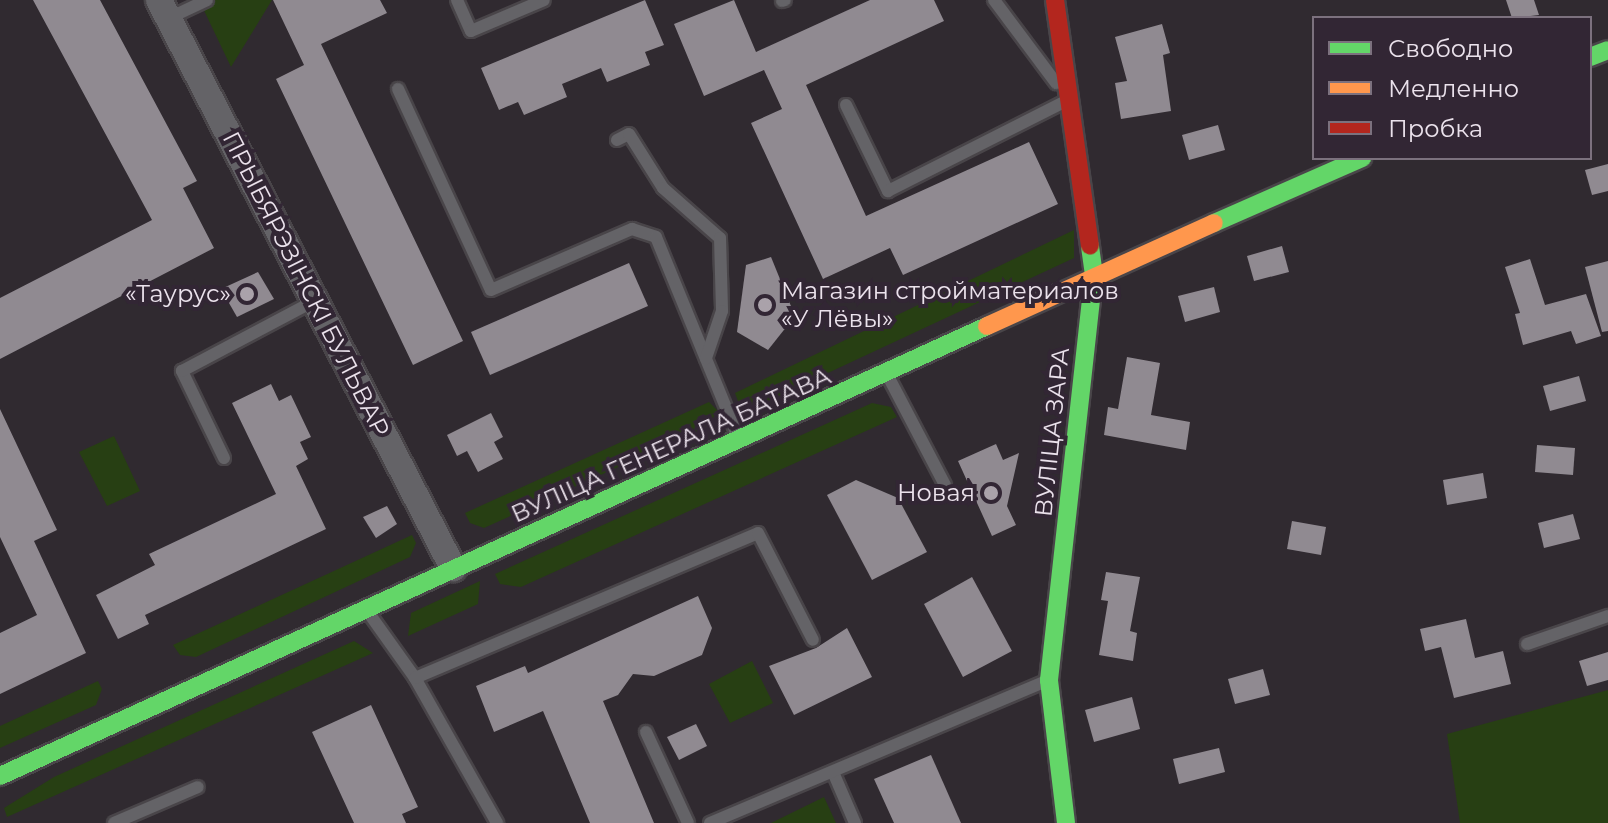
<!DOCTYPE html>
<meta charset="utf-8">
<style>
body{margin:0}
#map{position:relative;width:1608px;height:823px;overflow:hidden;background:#302a30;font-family:Montserrat,sans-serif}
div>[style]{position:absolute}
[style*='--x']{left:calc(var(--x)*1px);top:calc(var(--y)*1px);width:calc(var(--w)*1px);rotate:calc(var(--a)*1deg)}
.green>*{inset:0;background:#273f13}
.building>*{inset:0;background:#908a91}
.roads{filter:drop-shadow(2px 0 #494549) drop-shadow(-2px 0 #494549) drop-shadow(0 2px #494549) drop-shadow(0 -2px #494549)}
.lane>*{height:12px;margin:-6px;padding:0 6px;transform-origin:6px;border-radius:6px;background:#646367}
.street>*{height:26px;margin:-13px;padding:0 13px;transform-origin:13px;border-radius:13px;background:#646367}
.fast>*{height:18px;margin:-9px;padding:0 9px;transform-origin:9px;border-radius:9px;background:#63d668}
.slow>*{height:18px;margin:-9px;padding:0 9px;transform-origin:9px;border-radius:9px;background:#ff974d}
.jam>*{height:18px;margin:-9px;padding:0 9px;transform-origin:9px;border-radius:9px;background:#b3261e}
.dots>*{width:22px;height:22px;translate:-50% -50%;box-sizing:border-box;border:4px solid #322634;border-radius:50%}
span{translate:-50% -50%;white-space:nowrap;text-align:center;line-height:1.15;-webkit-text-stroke:8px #322634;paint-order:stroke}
.street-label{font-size:24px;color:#ebe2ec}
.poi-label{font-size:24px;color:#ebe2ec}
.left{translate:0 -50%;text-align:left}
.right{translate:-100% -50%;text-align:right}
.legend{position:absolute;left:1312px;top:16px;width:280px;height:144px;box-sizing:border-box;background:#322634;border:2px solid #7c717e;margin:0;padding:10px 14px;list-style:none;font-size:24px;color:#ebe2ec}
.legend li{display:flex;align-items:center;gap:16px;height:40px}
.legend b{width:40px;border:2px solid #7c717e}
</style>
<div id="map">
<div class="green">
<div style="clip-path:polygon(199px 0,272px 0,231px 67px)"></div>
<div style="clip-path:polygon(1074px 230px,1074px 258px,757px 406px,738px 401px,735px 393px)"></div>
<div style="clip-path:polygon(709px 402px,718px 411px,706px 427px,484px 528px,470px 523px,465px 513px)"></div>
<div style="clip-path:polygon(872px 403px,891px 407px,897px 417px,521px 587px,500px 584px,495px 574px)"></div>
<div style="clip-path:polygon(114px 436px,140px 491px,107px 506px,79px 452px)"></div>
<div style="clip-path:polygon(412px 535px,416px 543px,410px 557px,196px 657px,180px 655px,173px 645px)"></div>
<div style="clip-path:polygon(480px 581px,478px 604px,408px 636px,411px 613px)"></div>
<div style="clip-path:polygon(354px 641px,373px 653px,7px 817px,4px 808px,54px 777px)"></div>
<div style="clip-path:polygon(752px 661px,773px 703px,730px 723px,709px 684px)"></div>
<div style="clip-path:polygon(98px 681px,102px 689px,96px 705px,0 748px,0 726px)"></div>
<div style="clip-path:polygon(1608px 690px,1608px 823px,1460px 823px,1447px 734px)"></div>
<div style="clip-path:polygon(824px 797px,836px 823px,771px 823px)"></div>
</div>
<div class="building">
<div style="clip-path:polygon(33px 0,100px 0,197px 181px,183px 188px,214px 248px,0 359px,0 298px,152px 220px)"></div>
<div style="clip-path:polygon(273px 0,380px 0,387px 13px,321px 44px,463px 341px,413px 365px,276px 79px,304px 65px)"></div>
<div style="clip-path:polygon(645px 0,664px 45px,645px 52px,650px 65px,607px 82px,601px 68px,562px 84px,567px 97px,524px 115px,518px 102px,499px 110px,481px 68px)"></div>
<div style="clip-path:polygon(734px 0,756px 52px,870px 0,934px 0,944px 21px,806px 85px,866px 216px,1029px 142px,1058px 204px,903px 275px,890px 248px,823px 279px,751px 123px,782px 109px,764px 70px,704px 96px,674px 24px)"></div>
<div style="clip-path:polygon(1506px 0,1534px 0,1539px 15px,1512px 18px)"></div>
<div style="clip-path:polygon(1162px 24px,1170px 53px,1163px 55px,1171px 111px,1121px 119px,1115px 83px,1127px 81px,1115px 37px)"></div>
<div style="clip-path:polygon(1218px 125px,1225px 150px,1189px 160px,1182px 135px)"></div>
<div style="clip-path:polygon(1608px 164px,1608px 191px,1592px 195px,1585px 170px)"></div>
<div style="clip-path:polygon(1282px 246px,1289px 272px,1254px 281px,1247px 256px)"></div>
<div style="clip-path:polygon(771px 257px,795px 316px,768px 350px,737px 332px,746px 265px)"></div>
<div style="clip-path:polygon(1530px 259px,1545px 305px,1586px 294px,1601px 336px,1576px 344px,1571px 331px,1523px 345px,1515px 314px,1520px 313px,1505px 267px)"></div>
<div style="clip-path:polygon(1608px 261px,1608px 331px,1602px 332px,1585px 267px)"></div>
<div style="clip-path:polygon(629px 263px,648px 306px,490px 375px,471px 332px)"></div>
<div style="clip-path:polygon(258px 272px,274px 299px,237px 317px,221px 289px)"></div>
<div style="clip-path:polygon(1214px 287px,1220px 312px,1185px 322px,1178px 296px)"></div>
<div style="clip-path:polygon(1127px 357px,1160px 363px,1151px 415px,1190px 422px,1186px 450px,1104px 435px,1108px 407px,1118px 409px)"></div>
<div style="clip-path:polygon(1579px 376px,1586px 401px,1550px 411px,1543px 386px)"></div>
<div style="clip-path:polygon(271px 384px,279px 401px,291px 395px,311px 437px,300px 442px,308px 459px,296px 466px,326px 529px,145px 615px,149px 624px,118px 639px,96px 595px,155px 565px,149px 554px,276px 494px,232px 403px)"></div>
<div style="clip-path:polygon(0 409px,57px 530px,34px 541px,86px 653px,0 694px,0 633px,37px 615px,0 537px)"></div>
<div style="clip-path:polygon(491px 413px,503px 437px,494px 442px,503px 459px,478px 472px,467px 451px,457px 456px,447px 435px)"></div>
<div style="clip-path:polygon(996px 444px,1003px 460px,1019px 453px,1007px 506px,1016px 525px,992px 536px,958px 461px)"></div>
<div style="clip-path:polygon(1537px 445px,1575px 448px,1573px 475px,1535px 472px)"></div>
<div style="clip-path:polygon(1483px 473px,1487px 498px,1447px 505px,1443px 480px)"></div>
<div style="clip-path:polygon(856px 480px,898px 498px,927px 552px,872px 580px,827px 495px)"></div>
<div style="clip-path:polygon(387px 506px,397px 524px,376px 538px,363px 517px)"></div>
<div style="clip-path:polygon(1573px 514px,1580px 539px,1544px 548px,1538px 523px)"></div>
<div style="clip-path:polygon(1292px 521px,1326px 527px,1321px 555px,1287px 549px)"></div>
<div style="clip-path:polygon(1106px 572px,1140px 577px,1130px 631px,1137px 633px,1133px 661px,1099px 655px,1108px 601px,1101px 600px)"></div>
<div style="clip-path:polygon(972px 577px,1012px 651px,963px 677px,924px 604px)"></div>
<div style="clip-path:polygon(698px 596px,712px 628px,702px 655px,654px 676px,633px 674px,618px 695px,603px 701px,654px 823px,590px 823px,543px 711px,494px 732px,476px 686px,525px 666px,528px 673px)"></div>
<div style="clip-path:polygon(1466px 619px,1475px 658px,1503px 651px,1511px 684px,1454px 698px,1441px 647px,1425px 651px,1420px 629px)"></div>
<div style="clip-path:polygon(847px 628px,872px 677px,794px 715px,769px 666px,816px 648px)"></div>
<div style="clip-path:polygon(1608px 652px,1608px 680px,1587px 686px,1579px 661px)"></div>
<div style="clip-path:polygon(1263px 669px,1270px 695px,1235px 704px,1228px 679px)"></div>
<div style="clip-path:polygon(1132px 697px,1140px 729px,1094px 742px,1085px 710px)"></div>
<div style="clip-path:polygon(371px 705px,418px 807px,402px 814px,406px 823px,354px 823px,312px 732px)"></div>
<div style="clip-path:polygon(696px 724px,707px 746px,679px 760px,667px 737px)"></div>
<div style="clip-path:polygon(1219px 748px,1225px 772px,1179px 784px,1173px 759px)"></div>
<div style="clip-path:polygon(931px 755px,961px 823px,894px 823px,874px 779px)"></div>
</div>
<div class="roads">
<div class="lane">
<div style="--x:457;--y:0;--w:34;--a:66"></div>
<div style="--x:471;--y:31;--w:79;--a:-23"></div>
<div style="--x:994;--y:0;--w:104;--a:53.2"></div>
<div style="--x:782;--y:1;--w:3;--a:-18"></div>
<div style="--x:169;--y:18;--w:42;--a:-25.3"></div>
<div style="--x:398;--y:89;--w:221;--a:65.2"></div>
<div style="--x:491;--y:290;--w:154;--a:-23.4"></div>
<div style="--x:632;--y:229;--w:25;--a:18"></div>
<div style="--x:656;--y:237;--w:218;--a:67.7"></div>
<div style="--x:846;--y:105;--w:96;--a:64"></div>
<div style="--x:888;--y:191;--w:197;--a:-26.8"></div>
<div style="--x:617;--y:140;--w:13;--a:-27"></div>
<div style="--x:629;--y:134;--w:64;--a:57.8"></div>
<div style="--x:663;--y:188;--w:76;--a:41.3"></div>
<div style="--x:720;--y:238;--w:73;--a:88.4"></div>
<div style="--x:722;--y:311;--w:50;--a:108.8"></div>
<div style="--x:888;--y:376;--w:123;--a:62.4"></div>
<div style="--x:224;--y:458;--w:97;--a:-115.8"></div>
<div style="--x:182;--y:371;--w:149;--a:-27.9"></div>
<div style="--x:368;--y:612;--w:81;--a:54.5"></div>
<div style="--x:415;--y:678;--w:167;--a:60.5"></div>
<div style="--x:1527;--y:644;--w:86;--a:-19.1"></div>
<div style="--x:415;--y:678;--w:372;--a:-22.9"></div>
<div style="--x:758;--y:533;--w:120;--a:62.8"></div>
<div style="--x:646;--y:732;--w:100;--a:65.2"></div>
<div style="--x:833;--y:772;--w:56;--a:66.7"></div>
<div style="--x:114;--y:823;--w:91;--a:-23.2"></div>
<div style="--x:710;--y:823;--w:365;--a:-22.9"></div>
</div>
<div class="street">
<div style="--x:159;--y:0;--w:640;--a:62.63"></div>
</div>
<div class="fast">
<div style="--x:1590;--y:57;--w:19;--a:-21"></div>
<div style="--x:1214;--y:223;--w:162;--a:-23.7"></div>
<div style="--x:0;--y:776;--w:1085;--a:-24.51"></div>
<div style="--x:1066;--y:823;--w:144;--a:-96.8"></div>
<div style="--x:1049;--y:680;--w:407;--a:-83.7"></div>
<div style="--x:1094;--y:275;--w:29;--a:-98"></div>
</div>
<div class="slow">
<div style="--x:987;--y:326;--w:249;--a:-24.4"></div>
</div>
<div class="jam">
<div style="--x:1055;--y:0;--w:248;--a:81.9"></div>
</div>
</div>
<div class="dots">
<div style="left:247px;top:294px;background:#aaa2aa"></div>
<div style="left:765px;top:305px;background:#aaa2aa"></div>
<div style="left:991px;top:493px;background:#aaa2aa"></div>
</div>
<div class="street-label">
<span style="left:306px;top:284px;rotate:63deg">ПРЫБЯРЭЗІНСКІ БУЛЬВАР</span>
<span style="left:1052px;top:432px;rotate:-84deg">ВУЛІЦА ЗАРА</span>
<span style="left:671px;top:445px;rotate:-24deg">ВУЛІЦА ГЕНЕРАЛА БАТАВА</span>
</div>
<div class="poi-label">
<span class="left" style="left:781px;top:305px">Магазин стройматериалов<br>«У Лёвы»</span>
<span class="right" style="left:231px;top:294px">«Таурус»</span>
<span class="right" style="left:975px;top:493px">Новая</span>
</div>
<ul class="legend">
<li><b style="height:10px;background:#63d668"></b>Свободно</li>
<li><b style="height:10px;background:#ff974d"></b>Медленно</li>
<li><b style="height:10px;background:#b3261e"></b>Пробка</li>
</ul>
</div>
